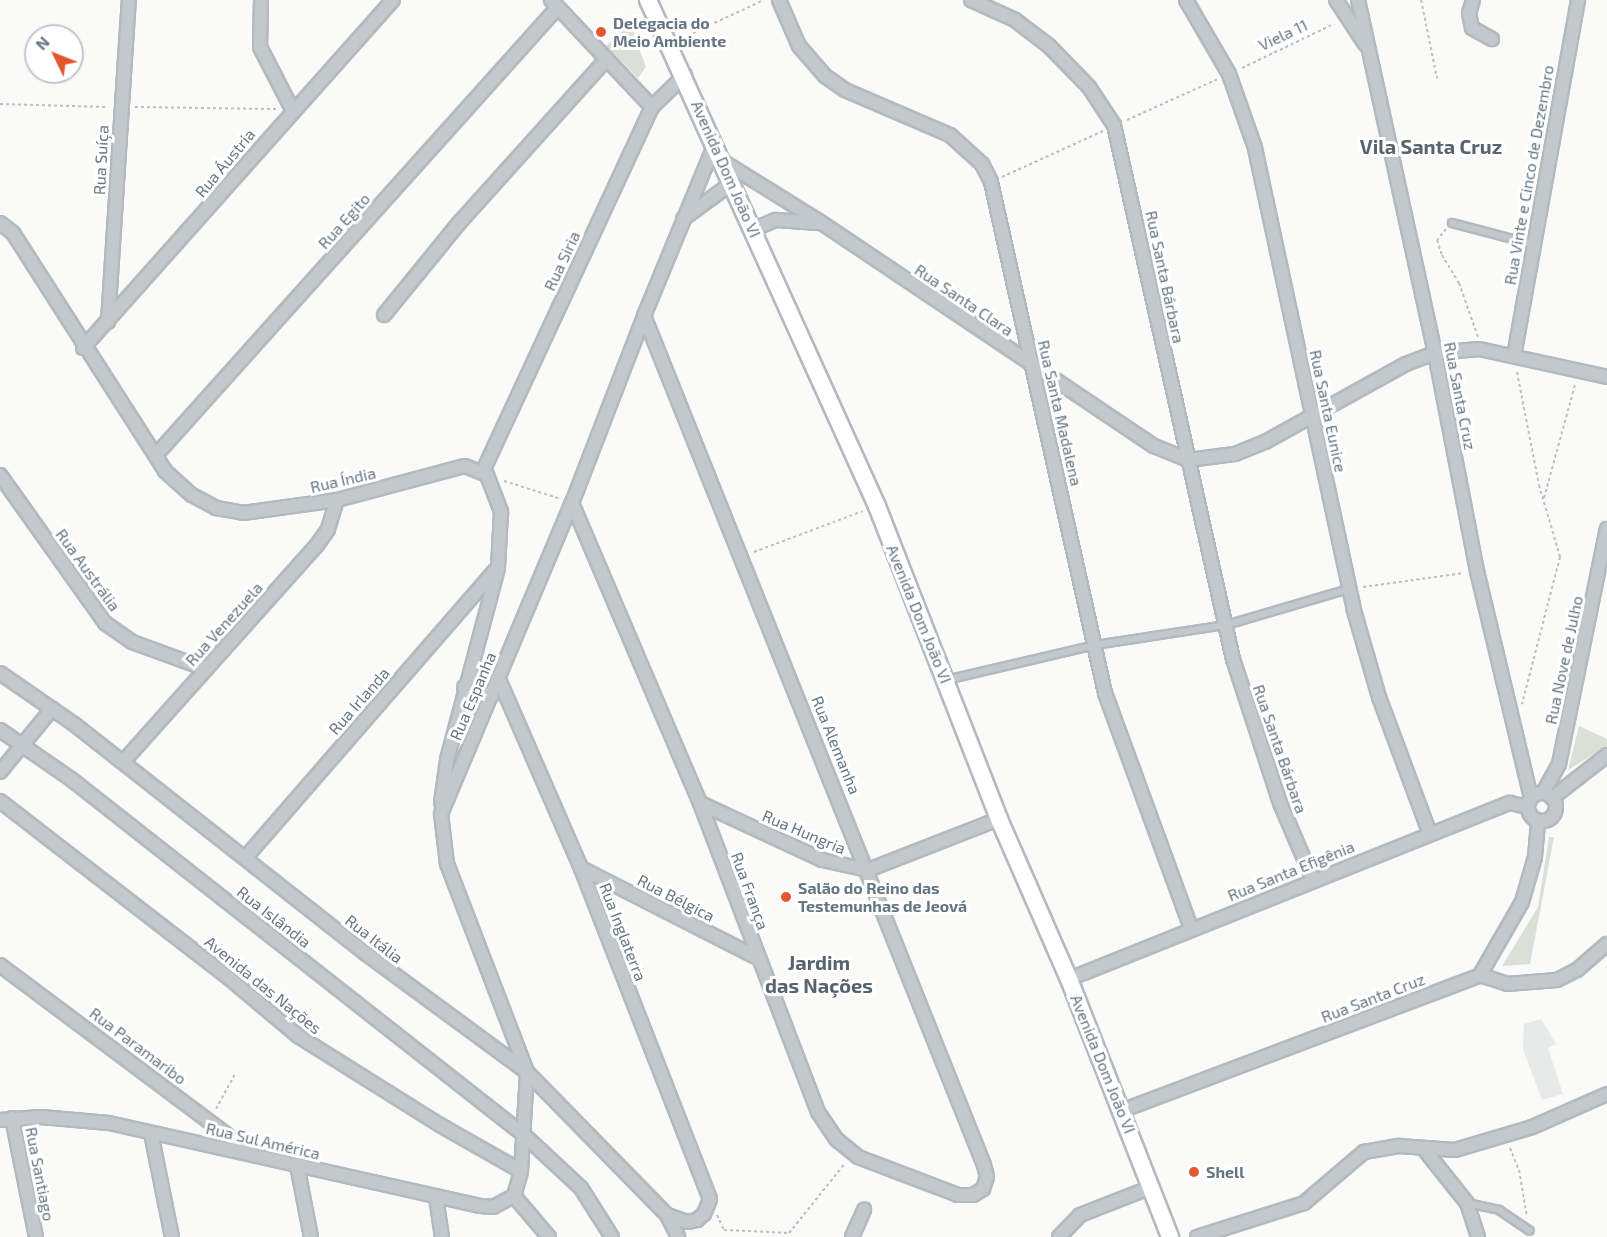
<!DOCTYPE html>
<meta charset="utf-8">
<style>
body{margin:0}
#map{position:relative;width:1607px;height:1237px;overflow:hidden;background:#fafaf8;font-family:"Exo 2",sans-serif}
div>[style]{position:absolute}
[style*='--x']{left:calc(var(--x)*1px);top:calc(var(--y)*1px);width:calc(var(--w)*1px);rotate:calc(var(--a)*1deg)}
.built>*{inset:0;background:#e8e9e9}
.green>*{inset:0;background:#dadfd7}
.path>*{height:2px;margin-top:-1px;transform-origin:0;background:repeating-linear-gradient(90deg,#bbbfc2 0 3px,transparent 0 6px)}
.roads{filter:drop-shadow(2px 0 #b3babf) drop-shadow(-2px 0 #b3babf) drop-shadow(0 2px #b3babf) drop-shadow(0 -2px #b3babf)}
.lane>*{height:6px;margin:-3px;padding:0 3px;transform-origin:3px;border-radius:3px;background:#c3c8cc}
.street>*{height:12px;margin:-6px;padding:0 6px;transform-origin:6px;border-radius:6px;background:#c3c8cc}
.street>.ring{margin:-6px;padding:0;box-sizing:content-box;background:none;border:12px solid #c3c8cc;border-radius:50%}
.secondary>*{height:16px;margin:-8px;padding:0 8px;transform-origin:8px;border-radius:8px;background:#fff}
.dots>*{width:16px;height:16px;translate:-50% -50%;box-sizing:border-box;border:3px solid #fff;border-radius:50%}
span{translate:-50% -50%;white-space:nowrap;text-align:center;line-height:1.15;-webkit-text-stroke:6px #fff;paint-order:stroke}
.poi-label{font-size:16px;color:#657683;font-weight:700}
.left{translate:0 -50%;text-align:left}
.street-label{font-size:16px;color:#657683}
.quarter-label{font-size:20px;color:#57646e;font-weight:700}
.north{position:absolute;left:24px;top:24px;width:60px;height:60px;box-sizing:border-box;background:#fff;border:2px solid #c1c8cd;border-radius:50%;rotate:313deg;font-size:16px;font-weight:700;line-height:24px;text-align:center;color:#657683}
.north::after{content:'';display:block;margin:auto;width:21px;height:27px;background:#e4572e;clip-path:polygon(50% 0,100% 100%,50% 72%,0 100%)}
</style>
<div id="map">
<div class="built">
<div style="clip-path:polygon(1541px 1019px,1556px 1044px,1548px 1048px,1563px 1094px,1542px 1100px,1523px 1049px,1524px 1024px)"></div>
</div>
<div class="green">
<div style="clip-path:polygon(630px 24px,646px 67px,638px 78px,606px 46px)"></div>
<div style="clip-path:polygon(1579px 726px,1607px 739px,1607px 746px,1568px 770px)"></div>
<div style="clip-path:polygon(1549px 837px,1554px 837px,1530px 964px,1502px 966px,1538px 907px)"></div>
</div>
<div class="path">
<div style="--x:1421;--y:0;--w:80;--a:78.4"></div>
<div style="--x:682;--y:38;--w:90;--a:-24.9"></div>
<div style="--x:1242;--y:68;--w:102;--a:-25.6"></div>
<div style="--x:0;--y:104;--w:108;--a:1.6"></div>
<div style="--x:135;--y:107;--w:141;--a:0.8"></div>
<div style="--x:1127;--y:120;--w:100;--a:-24.3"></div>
<div style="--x:1002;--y:177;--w:111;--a:-24.5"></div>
<div style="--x:1446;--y:229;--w:14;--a:129"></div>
<div style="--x:1437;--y:240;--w:16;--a:72"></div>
<div style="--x:1442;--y:255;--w:33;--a:59"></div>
<div style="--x:1459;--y:283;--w:57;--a:70.6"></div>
<div style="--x:1517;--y:372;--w:115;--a:79"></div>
<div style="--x:1539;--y:485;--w:75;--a:73.7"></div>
<div style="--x:1560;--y:557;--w:152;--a:104.5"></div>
<div style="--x:504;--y:481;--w:57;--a:17.5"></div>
<div style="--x:1544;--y:498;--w:117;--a:-74.7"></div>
<div style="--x:754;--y:552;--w:116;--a:-20.6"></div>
<div style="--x:1363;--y:587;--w:102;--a:-7.9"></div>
<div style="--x:216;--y:1109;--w:42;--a:-61.6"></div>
<div style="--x:1510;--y:1148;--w:24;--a:68"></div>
<div style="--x:1519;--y:1170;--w:48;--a:80.3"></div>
<div style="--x:717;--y:1215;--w:17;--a:65"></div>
<div style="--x:724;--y:1230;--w:65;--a:2.6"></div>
<div style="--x:789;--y:1233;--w:90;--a:-51.3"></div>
</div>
<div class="roads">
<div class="lane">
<div style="--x:1452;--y:223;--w:83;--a:14.7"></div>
<div style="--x:946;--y:680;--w:153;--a:-13.2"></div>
<div style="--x:1095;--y:645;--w:133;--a:-8.7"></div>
<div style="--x:1226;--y:625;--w:127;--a:-16.4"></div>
<div style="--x:1467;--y:1203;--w:33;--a:12"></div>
<div style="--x:1499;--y:1210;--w:37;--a:34"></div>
</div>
<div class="street">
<div style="--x:261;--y:0;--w:47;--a:91.2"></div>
<div style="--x:260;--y:47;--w:70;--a:62.7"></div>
<div style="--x:551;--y:0;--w:147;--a:46.7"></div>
<div style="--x:779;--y:0;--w:50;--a:66.5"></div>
<div style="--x:799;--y:46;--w:40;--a:49"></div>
<div style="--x:825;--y:76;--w:24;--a:35"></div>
<div style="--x:845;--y:90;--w:114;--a:23.2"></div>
<div style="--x:950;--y:135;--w:43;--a:42.2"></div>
<div style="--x:982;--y:164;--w:20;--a:63"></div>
<div style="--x:991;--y:182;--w:524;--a:77.42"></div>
<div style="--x:1105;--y:693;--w:250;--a:69.9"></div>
<div style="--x:971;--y:0;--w:48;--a:24.4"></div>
<div style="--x:1015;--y:20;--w:43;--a:37.4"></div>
<div style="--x:1049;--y:46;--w:57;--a:45.7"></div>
<div style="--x:1089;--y:87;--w:45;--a:56.7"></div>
<div style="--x:1114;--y:125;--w:547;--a:77.44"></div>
<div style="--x:1233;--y:659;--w:151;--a:71.9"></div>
<div style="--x:1280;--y:803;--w:84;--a:66.8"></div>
<div style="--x:1186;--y:0;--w:86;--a:59.8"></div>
<div style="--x:1229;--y:74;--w:78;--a:70.6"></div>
<div style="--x:1255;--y:148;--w:469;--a:77.9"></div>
<div style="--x:1353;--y:607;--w:94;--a:73.9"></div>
<div style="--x:1379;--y:697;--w:146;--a:69.6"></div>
<div style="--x:1336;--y:0;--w:53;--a:56.6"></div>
<div style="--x:1358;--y:0;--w:361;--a:77.7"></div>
<div style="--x:1435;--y:353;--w:222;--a:79.1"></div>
<div style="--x:1477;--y:571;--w:233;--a:76.6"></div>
<div style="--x:1473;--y:0;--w:14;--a:107"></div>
<div style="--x:1469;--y:13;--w:15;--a:79"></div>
<div style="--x:1472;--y:28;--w:23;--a:29"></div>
<div style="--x:724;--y:162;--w:115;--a:31.9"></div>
<div style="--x:822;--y:223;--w:400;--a:33.9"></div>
<div style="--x:1154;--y:446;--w:37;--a:22"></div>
<div style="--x:1188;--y:460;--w:47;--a:-7.3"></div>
<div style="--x:1235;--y:454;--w:32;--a:-22"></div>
<div style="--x:1265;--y:442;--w:161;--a:-29"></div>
<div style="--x:1406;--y:364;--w:31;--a:-21"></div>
<div style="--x:1435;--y:353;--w:44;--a:-5.2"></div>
<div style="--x:1479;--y:349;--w:131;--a:12.3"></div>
<div style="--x:683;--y:219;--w:61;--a:-36.3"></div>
<div style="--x:0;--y:223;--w:16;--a:38"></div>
<div style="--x:13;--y:233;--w:282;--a:57.4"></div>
<div style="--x:165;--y:471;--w:36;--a:42"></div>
<div style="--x:192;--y:495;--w:27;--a:28"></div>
<div style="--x:216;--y:508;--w:27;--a:10"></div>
<div style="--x:243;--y:513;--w:95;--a:-7.9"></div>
<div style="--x:337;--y:500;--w:132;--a:-14.9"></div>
<div style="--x:465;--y:466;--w:24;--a:22"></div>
<div style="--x:487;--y:475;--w:40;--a:69"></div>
<div style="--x:501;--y:512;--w:56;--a:93.1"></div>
<div style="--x:498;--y:568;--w:199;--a:104.9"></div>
<div style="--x:447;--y:760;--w:43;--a:97.9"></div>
<div style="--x:752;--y:230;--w:26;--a:-23"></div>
<div style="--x:776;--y:220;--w:42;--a:4.1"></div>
<div style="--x:384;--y:315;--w:119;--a:-50.8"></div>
<div style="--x:459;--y:223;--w:218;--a:-48"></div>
<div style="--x:108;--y:322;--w:323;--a:-86.3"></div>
<div style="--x:83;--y:348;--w:466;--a:-48.3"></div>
<div style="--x:1514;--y:356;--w:362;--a:-79.8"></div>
<div style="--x:156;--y:455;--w:601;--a:-48.1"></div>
<div style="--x:483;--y:471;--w:401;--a:-65.1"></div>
<div style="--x:652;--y:107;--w:46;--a:-44.1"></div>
<div style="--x:0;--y:475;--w:181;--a:54.6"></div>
<div style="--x:105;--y:623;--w:33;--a:35"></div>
<div style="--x:132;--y:642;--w:79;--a:20"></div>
<div style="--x:572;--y:503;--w:326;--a:66.9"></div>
<div style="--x:700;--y:803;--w:331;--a:69.1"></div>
<div style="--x:818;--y:1112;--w:32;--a:56"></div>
<div style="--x:836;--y:1139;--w:28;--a:39"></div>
<div style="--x:858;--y:1157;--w:107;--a:20.8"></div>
<div style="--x:958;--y:1195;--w:15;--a:0"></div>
<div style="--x:973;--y:1195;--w:12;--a:-31"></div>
<div style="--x:983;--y:1189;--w:13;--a:-72"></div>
<div style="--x:987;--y:1177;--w:12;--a:-104"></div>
<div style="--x:984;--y:1165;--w:915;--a:-111.82"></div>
<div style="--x:0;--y:673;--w:90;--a:34.6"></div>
<div style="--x:74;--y:724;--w:370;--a:38.2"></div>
<div style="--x:365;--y:953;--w:201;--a:36.3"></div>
<div style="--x:527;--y:1072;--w:200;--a:45.6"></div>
<div style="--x:667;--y:1215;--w:21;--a:19"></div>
<div style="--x:687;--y:1222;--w:10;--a:-11"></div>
<div style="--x:697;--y:1220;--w:9;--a:-41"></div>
<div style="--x:704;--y:1214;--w:16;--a:-68"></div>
<div style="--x:710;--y:1199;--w:355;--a:-111.3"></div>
<div style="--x:581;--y:868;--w:206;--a:-113.5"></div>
<div style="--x:464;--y:687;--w:29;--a:18"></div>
<div style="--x:0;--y:730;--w:86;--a:34.6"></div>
<div style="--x:71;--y:779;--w:576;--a:38.16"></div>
<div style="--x:524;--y:1135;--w:78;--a:42.9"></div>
<div style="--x:581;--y:1188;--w:58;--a:57.7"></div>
<div style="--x:123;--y:762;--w:291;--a:-48.2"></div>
<div style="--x:317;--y:545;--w:19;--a:-55"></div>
<div style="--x:328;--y:529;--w:30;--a:-73"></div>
<div style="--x:0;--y:772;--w:82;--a:-50.5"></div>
<div style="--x:1543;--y:793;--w:33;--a:-61"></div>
<div style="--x:1559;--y:764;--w:240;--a:-78.5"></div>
<div class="ring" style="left:1528px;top:793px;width:16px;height:16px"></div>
<div style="--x:1552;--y:798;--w:70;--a:-38"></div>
<div style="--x:0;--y:801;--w:289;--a:37.7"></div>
<div style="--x:229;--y:978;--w:90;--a:40"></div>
<div style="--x:298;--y:1036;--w:168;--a:32.1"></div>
<div style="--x:440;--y:1125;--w:93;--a:29.6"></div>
<div style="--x:700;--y:803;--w:135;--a:25"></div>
<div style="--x:822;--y:860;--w:47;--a:12.3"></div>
<div style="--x:868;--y:870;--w:141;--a:-21.3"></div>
<div style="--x:246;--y:857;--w:379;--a:-49"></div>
<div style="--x:581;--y:868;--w:196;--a:27"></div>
<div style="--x:0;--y:965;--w:314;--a:36.8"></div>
<div style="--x:1480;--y:975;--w:28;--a:18"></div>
<div style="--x:1507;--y:984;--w:50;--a:-4.6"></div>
<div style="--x:1557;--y:980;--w:22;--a:-27"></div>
<div style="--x:1577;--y:970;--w:40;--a:-41"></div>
<div style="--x:1069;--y:979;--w:475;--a:-21.8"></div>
<div style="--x:1510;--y:803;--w:18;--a:13"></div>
<div style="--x:1121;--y:1111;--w:384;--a:-20.7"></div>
<div style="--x:1480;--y:975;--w:84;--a:-60.1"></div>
<div style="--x:1522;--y:902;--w:47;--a:-73.9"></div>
<div style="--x:1535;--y:857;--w:36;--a:-85"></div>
<div style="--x:12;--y:1118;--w:121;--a:78.6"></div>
<div style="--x:0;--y:1120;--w:41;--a:-4.2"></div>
<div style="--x:41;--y:1117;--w:68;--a:5"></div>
<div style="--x:109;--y:1123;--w:381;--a:12.6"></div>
<div style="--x:481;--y:1206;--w:12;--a:5"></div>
<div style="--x:493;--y:1207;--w:24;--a:-28"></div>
<div style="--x:151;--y:1133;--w:106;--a:78.6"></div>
<div style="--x:1424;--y:1149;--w:69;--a:51.5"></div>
<div style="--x:1467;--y:1203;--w:36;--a:72"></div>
<div style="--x:297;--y:1165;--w:73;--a:79"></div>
<div style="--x:514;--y:1196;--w:26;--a:-74"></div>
<div style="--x:521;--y:1171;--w:99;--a:-86.5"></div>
<div style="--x:527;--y:1072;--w:223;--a:-111"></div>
<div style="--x:447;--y:864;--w:50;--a:-96.8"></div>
<div style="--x:441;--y:814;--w:337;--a:-67.2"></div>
<div style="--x:572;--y:503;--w:200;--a:-68.9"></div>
<div style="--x:644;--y:316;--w:186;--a:-67.6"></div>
<div style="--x:514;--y:1196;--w:54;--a:49.5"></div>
<div style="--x:436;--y:1197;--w:40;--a:81.5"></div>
<div style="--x:667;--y:1215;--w:25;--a:63"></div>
<div style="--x:852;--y:1237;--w:30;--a:-66"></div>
<div style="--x:1059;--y:1237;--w:30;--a:-46"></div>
<div style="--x:1080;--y:1215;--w:77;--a:-21.3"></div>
<div style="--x:1197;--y:1237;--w:112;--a:-17.6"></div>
<div style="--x:1304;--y:1203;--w:79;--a:-40.4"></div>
<div style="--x:1364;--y:1152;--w:36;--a:-10"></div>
<div style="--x:1399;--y:1146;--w:56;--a:4.1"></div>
<div style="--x:1455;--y:1150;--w:80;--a:-16.6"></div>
<div style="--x:1532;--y:1127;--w:82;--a:-23.7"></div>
</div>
<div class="secondary">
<div style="--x:648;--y:0;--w:555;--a:65.65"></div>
<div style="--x:877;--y:506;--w:336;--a:68.7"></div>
<div style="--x:999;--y:819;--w:175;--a:66.4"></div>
<div style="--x:1069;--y:979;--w:277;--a:68.6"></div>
</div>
</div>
<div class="dots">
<div style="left:601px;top:32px;background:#e4572e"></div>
<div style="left:786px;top:897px;background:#e4572e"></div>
<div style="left:1194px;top:1172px;background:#e4572e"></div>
</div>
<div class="poi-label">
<span class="left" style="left:613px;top:32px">Delegacia do<br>Meio Ambiente</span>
<span class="left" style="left:798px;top:897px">Salão do Reino das<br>Testemunhas de Jeová</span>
<span class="left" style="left:1206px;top:1172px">Shell</span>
</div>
<div class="street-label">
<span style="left:1283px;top:35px;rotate:-25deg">Viela 11</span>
<span style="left:101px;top:160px;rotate:-87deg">Rua Suíça</span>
<span style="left:225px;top:163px;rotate:-50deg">Rua Áustria</span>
<span style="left:726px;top:169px;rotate:66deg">Avenida Dom João VI</span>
<span style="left:1529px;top:175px;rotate:-80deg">Rua Vinte e Cinco de Dezembro</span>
<span style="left:344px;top:221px;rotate:-48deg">Rua Egito</span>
<span style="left:562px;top:261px;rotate:-65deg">Rua Siria</span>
<span style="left:1165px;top:277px;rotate:78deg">Rua Santa Bárbara</span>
<span style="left:964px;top:300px;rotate:34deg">Rua Santa Clara</span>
<span style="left:1460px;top:396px;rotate:79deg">Rua Santa Cruz</span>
<span style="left:1328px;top:411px;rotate:78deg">Rua Santa Eunice</span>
<span style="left:1060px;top:413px;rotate:77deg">Rua Santa Madalena</span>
<span style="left:343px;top:480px;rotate:-13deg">Rua Índia</span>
<span style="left:88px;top:570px;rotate:54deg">Rua Austrália</span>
<span style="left:919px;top:614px;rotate:68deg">Avenida Dom João VI</span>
<span style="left:224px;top:624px;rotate:-48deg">Rua Venezuela</span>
<span style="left:1564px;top:660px;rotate:-78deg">Rua Nove de Julho</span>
<span style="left:473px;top:696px;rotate:-67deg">Rua Espanha</span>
<span style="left:359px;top:701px;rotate:-49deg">Rua Irlanda</span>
<span style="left:836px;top:745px;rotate:68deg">Rua Alemanha</span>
<span style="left:1280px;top:749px;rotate:71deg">Rua Santa Bárbara</span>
<span style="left:804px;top:832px;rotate:23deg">Rua Hungria</span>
<span style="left:1291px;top:871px;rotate:-22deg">Rua Santa Efigênia</span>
<span style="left:750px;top:891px;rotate:70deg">Rua França</span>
<span style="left:676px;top:898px;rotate:27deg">Rua Bélgica</span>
<span style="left:274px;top:917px;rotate:38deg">Rua Islândia</span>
<span style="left:623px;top:932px;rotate:69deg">Rua Inglaterra</span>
<span style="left:374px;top:939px;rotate:38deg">Rua Itália</span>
<span style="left:263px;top:985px;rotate:39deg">Avenida das Nações</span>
<span style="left:1373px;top:998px;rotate:-21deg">Rua Santa Cruz</span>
<span style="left:138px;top:1046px;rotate:37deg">Rua Paramaribo</span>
<span style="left:1103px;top:1064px;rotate:68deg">Avenida Dom João VI</span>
<span style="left:263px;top:1141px;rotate:13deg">Rua Sul América</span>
<span style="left:40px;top:1174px;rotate:79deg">Rua Santiago</span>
</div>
<div class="quarter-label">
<span style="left:1431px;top:146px">Vila Santa Cruz</span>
<span style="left:819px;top:974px">Jardim<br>das Nações</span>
</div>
<div class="north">N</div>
</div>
